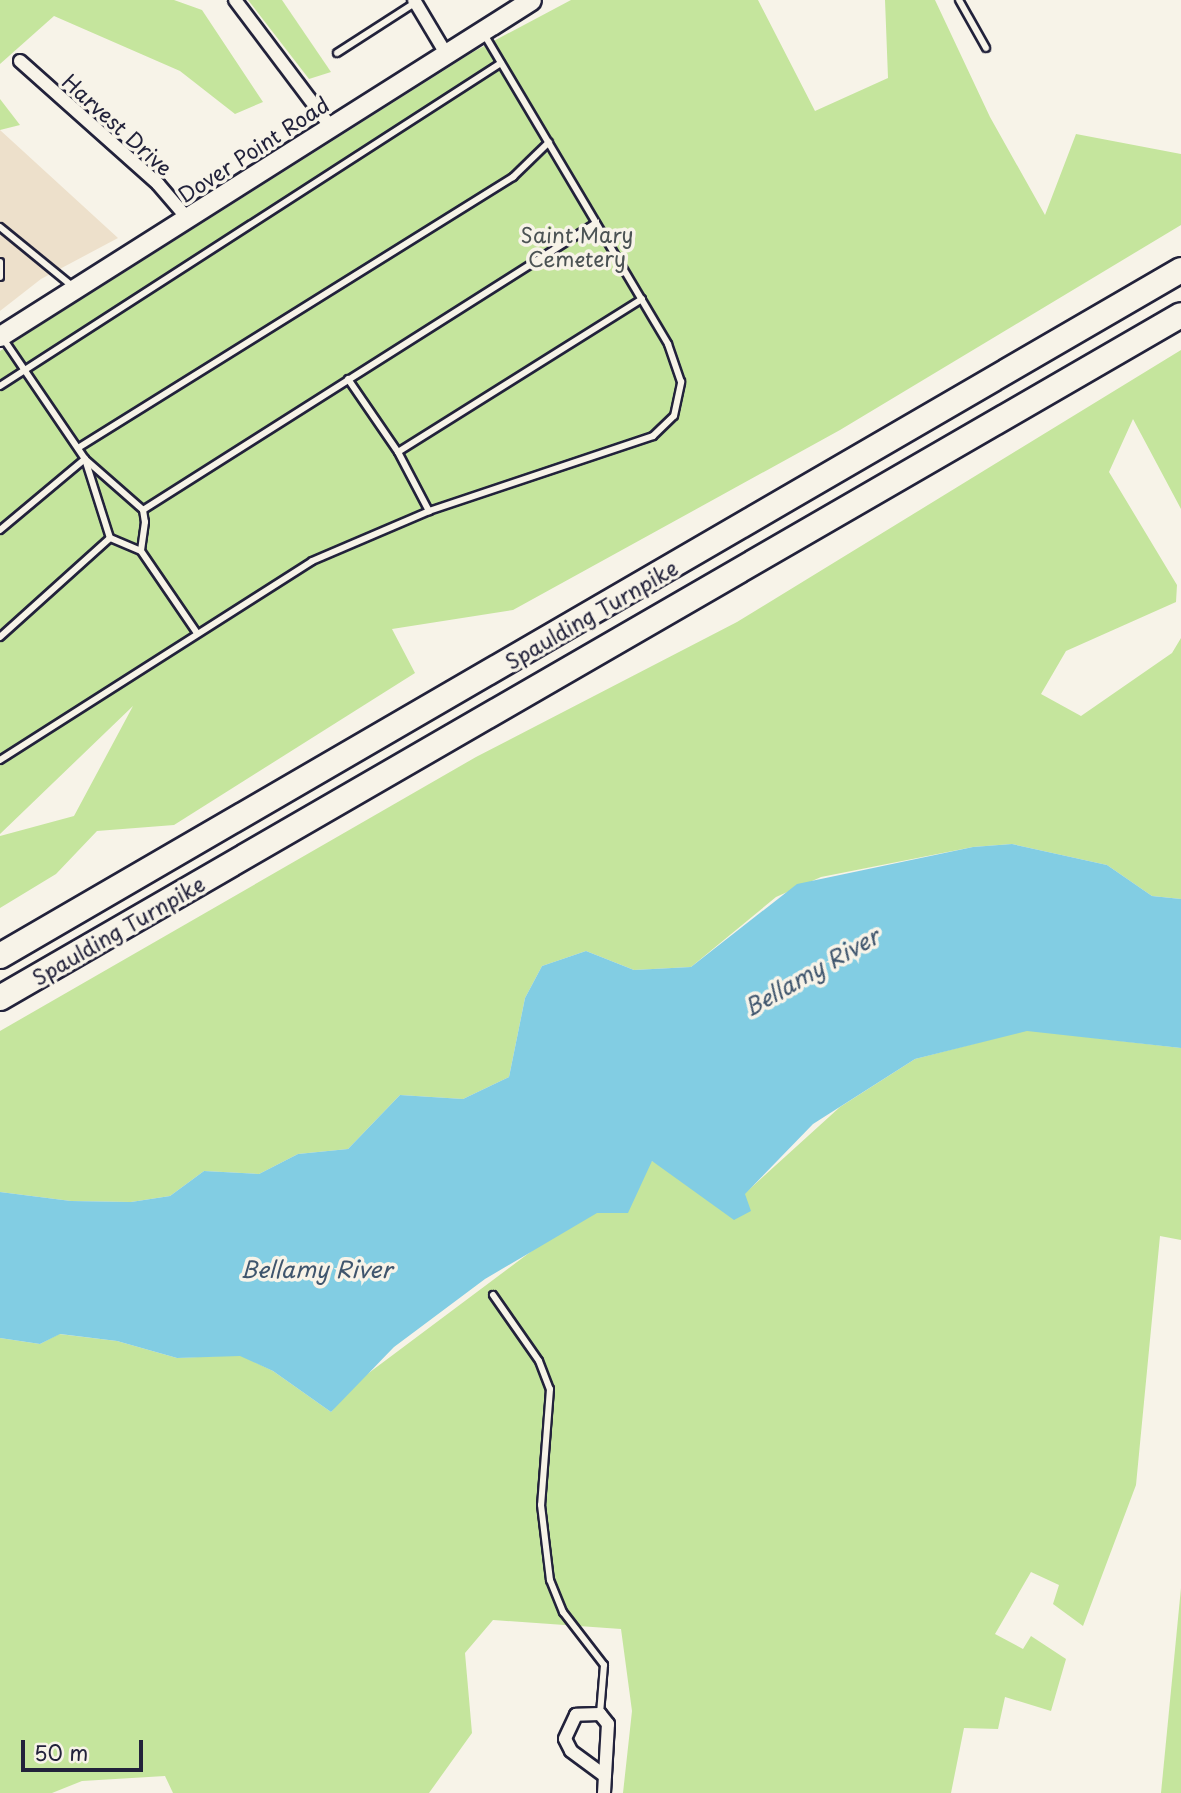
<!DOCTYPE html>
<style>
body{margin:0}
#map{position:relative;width:1181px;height:1793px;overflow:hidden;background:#f7f3e8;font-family:"Playpen Sans",sans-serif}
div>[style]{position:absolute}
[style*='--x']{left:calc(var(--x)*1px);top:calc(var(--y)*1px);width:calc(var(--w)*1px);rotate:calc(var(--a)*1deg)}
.built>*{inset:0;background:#ede0cb}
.green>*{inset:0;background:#c5e59d}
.water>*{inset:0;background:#82cde3}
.roads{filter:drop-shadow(2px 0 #22223b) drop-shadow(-2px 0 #22223b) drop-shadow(0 2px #22223b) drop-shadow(0 -2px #22223b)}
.service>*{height:6px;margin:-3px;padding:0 3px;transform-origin:3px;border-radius:3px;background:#f7f3e8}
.minor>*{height:12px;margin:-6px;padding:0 6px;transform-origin:6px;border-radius:6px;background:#f7f3e8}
.secondary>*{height:19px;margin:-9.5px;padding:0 9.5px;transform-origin:9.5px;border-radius:9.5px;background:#f7f3e8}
.motorway>*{height:24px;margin:-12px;padding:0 12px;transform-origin:12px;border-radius:12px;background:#f7f3e8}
span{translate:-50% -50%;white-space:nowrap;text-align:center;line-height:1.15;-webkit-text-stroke:7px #f7f3e8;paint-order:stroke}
.street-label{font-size:21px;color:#22223b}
.park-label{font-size:21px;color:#4b5354}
.water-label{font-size:23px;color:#3f556d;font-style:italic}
.scale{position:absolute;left:21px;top:1740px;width:122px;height:32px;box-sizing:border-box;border:4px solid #22223b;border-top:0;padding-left:9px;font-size:21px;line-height:24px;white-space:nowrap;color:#22223b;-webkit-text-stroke:5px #f7f3e8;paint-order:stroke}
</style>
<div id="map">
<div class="built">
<div style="clip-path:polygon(0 130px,118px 238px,41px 279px,0 311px)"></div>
</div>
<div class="green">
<div style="clip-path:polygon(0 0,174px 0,202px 10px,263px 102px,235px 114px,180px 71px,54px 16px,0 64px)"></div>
<div style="clip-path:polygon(248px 0,282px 0,331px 72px,309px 79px)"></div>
<div style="clip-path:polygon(571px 0,758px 0,815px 111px,888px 78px,885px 0,935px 0,990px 117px,1045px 215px,1076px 134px,1181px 154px,1181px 225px,840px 430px,513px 610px,392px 629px,415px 673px,174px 825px,97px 831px,56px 874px,0 908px,0 836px,74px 816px,133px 706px,0 834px,0 351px,473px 52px)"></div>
<div style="clip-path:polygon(0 99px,20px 125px,0 130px)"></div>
<div style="clip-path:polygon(1181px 350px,1181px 509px,1133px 419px,1109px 472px,1177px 585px,1176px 602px,1066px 651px,1041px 694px,1081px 716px,1172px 653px,1181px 638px,1181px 899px,1152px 896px,1107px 865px,1012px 844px,973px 847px,821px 877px,776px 897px,691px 967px,634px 970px,586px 951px,542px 966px,525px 998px,509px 1077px,463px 1099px,400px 1095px,348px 1149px,298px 1154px,259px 1174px,204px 1171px,170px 1196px,131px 1202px,71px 1201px,0 1192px,0 1031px,476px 757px,737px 622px)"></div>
<div style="clip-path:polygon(1027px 1030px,1181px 1048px,1181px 1240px,1160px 1236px,1136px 1485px,1083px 1626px,1053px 1604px,1059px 1585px,1031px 1572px,995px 1634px,1023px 1649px,1031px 1636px,1066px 1659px,1051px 1711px,1005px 1697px,998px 1729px,964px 1728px,951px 1793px,623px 1793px,632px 1711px,621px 1629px,493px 1620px,465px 1653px,472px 1733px,429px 1793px,173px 1793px,165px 1776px,82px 1781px,52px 1793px,0 1793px,0 1338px,40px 1344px,59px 1334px,117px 1341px,177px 1358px,240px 1355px,273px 1371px,331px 1412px,354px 1384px,652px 1161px,744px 1194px,840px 1107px,915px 1059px)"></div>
<div style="clip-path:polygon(1181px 1588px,1181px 1793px,1161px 1793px)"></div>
</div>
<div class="water">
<div style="clip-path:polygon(1012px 844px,1107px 865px,1152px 896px,1181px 899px,1181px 1048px,1027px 1031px,915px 1059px,813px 1124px,745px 1194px,751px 1211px,734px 1220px,652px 1161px,628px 1213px,597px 1213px,485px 1279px,394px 1347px,331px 1412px,273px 1371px,240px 1356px,177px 1358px,117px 1341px,60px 1334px,40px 1344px,0 1338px,0 1192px,71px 1201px,131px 1202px,170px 1196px,204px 1171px,259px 1174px,298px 1154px,348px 1149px,400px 1095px,463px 1099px,509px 1077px,525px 998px,542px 966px,586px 951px,634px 970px,691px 967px,797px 884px,973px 847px)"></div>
</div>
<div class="roads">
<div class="service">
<div style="--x:959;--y:0;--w:55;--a:60.6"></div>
<div style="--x:337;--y:53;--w:94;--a:-32.8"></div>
<div style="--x:0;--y:227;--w:93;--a:39.3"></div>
<div style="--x:0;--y:262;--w:15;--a:90"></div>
<div style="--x:348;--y:379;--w:88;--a:55.6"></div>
<div style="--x:398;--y:452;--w:67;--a:62.3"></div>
<div style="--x:429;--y:511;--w:236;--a:-18.5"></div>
<div style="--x:653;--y:436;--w:29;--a:-44"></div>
<div style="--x:674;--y:416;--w:35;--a:-78"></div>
<div style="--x:681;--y:382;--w:40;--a:-108.9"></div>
<div style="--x:668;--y:344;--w:362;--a:-120.7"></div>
<div style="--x:0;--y:386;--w:596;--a:-32.81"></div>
<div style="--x:78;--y:448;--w:513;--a:-31.92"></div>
<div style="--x:513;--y:177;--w:50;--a:-44.2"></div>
<div style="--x:398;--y:452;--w:288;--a:-32.1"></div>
<div style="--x:143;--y:510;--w:536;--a:-32.36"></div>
<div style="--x:0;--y:530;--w:111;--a:-39.9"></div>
<div style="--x:85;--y:459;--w:77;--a:41.3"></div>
<div style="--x:143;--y:510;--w:12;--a:81"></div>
<div style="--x:145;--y:522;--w:29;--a:98"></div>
<div style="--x:141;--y:551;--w:34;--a:-157"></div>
<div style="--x:110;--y:538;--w:83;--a:-107.6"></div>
<div style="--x:85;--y:459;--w:148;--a:-124.2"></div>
<div style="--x:141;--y:551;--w:99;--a:55.7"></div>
<div style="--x:0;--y:637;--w:148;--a:-42"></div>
<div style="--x:0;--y:760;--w:370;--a:-32.5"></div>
<div style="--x:312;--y:561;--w:127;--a:-23.1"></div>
<div style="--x:493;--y:1295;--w:80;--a:55.1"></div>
<div style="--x:539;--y:1361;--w:30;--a:69"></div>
<div style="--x:550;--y:1389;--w:116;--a:94.4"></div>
<div style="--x:541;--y:1505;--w:76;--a:83.2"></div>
<div style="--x:550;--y:1580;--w:35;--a:68"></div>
<div style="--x:563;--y:1612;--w:67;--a:52.3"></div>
<div style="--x:604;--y:1665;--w:49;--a:94.7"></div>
</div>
<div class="minor">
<div style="--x:235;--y:0;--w:158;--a:53"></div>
<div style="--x:414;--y:0;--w:61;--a:59.2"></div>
<div style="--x:20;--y:61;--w:185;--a:41.7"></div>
<div style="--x:158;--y:184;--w:45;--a:49.5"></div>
<div style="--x:604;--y:1793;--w:69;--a:-86.7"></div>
<div style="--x:608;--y:1724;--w:13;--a:-129"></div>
<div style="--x:600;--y:1714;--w:24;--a:178"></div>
<div style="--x:576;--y:1715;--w:26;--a:115"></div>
<div style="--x:565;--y:1739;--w:13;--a:63"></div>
<div style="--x:571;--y:1751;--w:42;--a:36.3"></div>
</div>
<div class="secondary">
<div style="--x:0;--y:336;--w:628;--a:-32.32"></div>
</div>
<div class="motorway">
<div style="--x:0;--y:956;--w:1366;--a:-30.15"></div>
<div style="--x:0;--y:998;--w:1364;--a:-30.04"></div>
</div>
</div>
<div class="street-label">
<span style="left:118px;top:124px;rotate:42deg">Harvest Drive</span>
<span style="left:253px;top:149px;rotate:-33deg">Dover Point Road</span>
<span style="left:591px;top:614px;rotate:-30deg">Spaulding Turnpike</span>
<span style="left:118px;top:930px;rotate:-30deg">Spaulding Turnpike</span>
</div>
<div class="park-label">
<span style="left:577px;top:246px">Saint Mary<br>Cemetery</span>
</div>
<div class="water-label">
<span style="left:811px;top:972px;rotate:-30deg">Bellamy River</span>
<span style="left:316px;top:1269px">Bellamy River</span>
</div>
<div class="scale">50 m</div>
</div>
